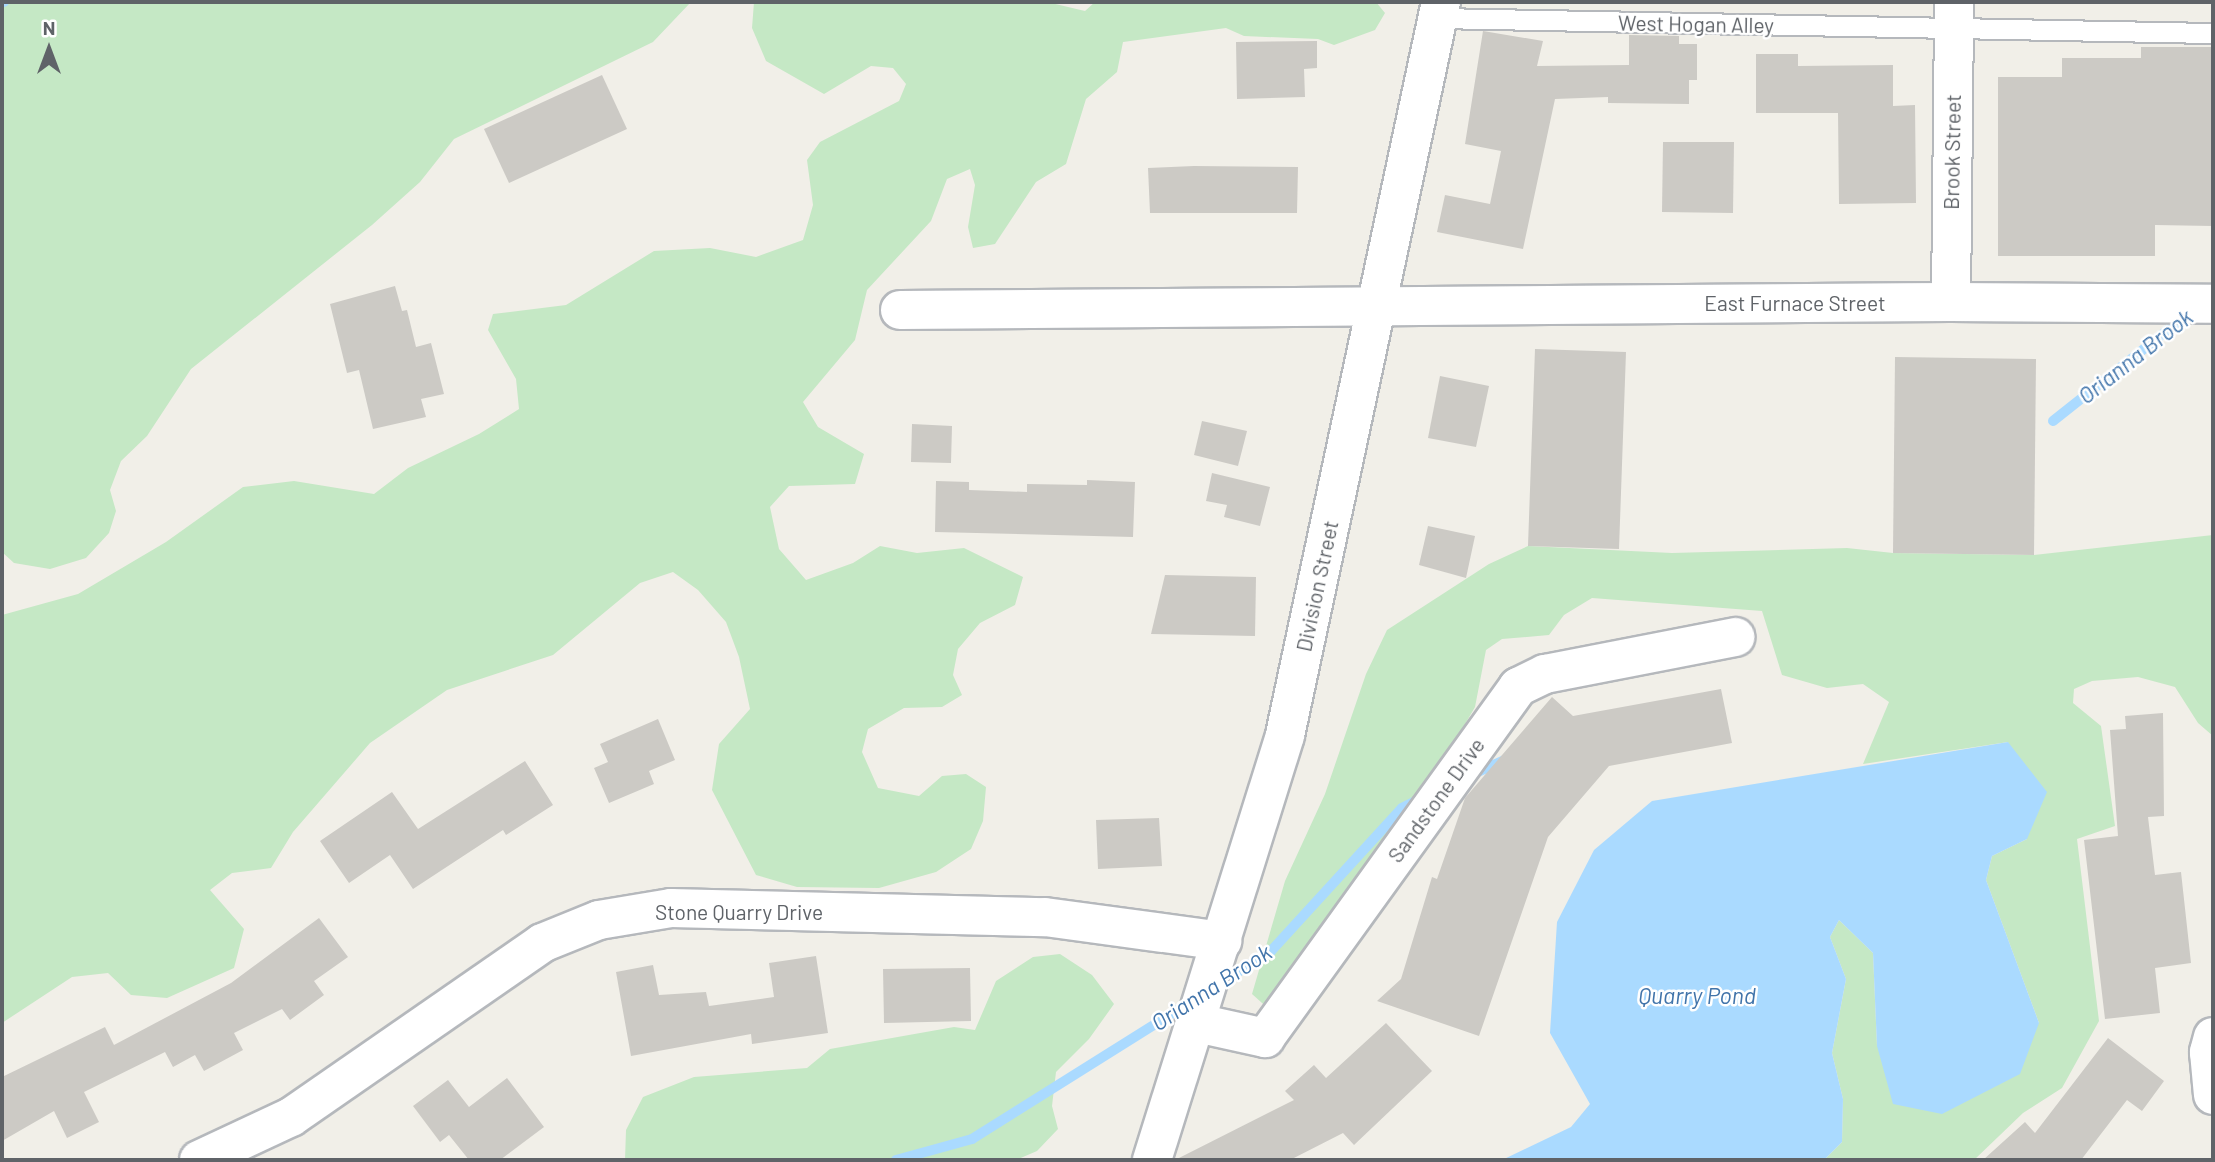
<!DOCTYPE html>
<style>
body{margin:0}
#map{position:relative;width:2215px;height:1162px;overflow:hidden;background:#f1efe8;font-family:Barlow,sans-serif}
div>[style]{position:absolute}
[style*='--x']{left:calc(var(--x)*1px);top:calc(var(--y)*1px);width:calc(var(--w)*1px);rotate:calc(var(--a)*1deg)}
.green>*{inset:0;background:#c5e8c5}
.water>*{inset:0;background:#aadaff}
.stream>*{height:10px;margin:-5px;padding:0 5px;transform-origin:5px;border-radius:5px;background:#aadaff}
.building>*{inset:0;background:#cccac5}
.roads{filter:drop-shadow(2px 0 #b5b8bc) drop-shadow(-2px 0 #b5b8bc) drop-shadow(0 2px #b5b8bc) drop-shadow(0 -2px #b5b8bc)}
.lane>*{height:19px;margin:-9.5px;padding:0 9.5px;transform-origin:9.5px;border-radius:9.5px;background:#fff}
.street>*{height:38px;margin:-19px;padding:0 19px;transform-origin:19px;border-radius:19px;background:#fff}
.secondary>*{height:38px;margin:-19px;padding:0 19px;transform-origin:19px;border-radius:19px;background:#fff}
span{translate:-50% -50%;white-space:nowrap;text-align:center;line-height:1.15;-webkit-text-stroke:5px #fff;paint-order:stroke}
.street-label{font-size:21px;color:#5f6368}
.water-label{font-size:23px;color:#4174aa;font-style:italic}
.frame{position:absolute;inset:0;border:4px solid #5f6368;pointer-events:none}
.north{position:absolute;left:14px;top:14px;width:70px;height:70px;-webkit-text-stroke:5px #fff;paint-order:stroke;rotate:0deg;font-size:19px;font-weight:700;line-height:28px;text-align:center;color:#5f6368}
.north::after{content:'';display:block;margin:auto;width:24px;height:32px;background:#5f6368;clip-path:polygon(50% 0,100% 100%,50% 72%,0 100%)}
</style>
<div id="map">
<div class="green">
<div style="clip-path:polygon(2px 2px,691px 2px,653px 42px,454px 139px,420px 182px,372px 225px,191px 369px,147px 436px,121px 461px,110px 490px,116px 511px,109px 533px,86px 558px,50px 569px,14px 563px,2px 552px)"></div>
<div style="clip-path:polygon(754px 2px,1047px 2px,1085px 11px,1095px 2px,1376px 2px,1385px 13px,1375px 30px,1334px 45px,1318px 39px,1244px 36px,1226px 28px,1123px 42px,1117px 72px,1086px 99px,1066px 164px,1036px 182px,995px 244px,973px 248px,968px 227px,975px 185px,970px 169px,947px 179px,931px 221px,867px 290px,855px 340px,803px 402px,818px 427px,864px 454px,855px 484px,789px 486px,770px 507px,779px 549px,806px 580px,853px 563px,880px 546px,917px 553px,964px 548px,1023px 577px,1015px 605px,980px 623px,958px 649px,953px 675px,962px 695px,942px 707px,904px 708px,868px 729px,862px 752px,878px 788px,919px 796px,942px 776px,966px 774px,986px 787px,983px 821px,971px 849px,936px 872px,879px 888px,797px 887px,756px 875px,712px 790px,719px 744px,750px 709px,739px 657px,726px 622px,698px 590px,673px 572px,640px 583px,553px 655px,447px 690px,370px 743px,293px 832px,271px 868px,232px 873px,210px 890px,244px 929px,234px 968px,167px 998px,131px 995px,108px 973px,72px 977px,2px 1023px,2px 615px,78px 594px,166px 542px,243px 487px,294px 481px,374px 494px,408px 468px,479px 434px,519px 409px,516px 379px,488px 330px,493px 314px,566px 305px,654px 251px,710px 248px,756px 257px,803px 240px,813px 205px,807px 160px,820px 142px,899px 101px,906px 84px,893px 68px,871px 66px,824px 94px,766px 61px,752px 28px)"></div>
<div style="clip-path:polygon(2213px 535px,2213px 736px,2198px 723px,2175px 687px,2138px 677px,2092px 681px,2074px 689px,2073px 703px,2101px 726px,2115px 826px,2077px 839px,2099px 1021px,2062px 1088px,2023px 1113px,1974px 1160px,1824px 1160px,1842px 1142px,1843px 1099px,1832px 1053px,1846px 979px,1830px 937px,1839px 920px,1873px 953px,1877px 1046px,2039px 1023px,1986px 880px,1992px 856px,2027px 839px,2008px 742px,1863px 764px,1889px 702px,1863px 684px,1827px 688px,1782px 675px,1762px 611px,1592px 598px,1564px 615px,1549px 635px,1502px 639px,1486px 650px,1475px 707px,1447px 755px,1271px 1011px,1252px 994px,1285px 881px,1325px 794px,1366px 674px,1387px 630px,1489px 564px,1528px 546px,1672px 553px,1847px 548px,1893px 553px,2034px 555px)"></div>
<div style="clip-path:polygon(1060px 954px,1092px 975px,1114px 1004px,1089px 1039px,1056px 1072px,1052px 1106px,1058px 1129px,1037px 1151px,1016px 1160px,625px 1160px,626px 1130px,643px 1097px,694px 1077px,807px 1068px,830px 1049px,954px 1027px,975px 1030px,996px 981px,1033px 957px)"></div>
</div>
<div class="water">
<div style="clip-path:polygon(2008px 742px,2047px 792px,2027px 839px,1992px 856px,1986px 880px,2039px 1023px,2020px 1074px,1942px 1114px,1893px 1104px,1877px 1046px,1873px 953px,1839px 920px,1830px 937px,1846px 979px,1832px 1053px,1843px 1099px,1842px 1142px,1824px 1160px,1502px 1160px,1571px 1127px,1590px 1104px,1550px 1033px,1557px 922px,1594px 850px,1652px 801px)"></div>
</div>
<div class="stream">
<div style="--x:2;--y:2;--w:2;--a:0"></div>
<div style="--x:2053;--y:421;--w:172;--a:-38.4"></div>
<div style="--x:1471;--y:775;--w:36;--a:-24"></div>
<div style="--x:1219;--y:984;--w:62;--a:-32.4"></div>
<div style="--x:1271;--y:951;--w:194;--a:-47.5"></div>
<div style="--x:1402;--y:808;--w:22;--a:-27"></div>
<div style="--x:896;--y:1160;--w:79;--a:-15.4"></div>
<div style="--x:972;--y:1139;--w:257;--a:-32.1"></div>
</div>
<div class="building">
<div style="clip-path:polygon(1483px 31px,1543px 41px,1537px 66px,1629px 65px,1629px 35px,1679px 36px,1679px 44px,1697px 44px,1697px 80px,1689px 80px,1689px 104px,1608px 103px,1608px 97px,1555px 99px,1523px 249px,1437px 232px,1445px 195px,1490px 204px,1501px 151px,1465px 144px)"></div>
<div style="clip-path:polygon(1317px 41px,1317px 68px,1304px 69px,1305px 97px,1237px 99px,1236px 42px)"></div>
<div style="clip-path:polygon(2141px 47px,2213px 47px,2213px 226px,2155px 225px,2155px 256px,1998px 256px,1998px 77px,2062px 77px,2062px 58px,2141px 58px)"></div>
<div style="clip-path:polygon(1756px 54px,1798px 54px,1798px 66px,1893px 65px,1893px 106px,1915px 105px,1916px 203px,1839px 204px,1838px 113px,1756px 113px)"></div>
<div style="clip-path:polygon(602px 75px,627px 129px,509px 183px,484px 129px)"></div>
<div style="clip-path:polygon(1663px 142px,1734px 142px,1733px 213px,1662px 212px)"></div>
<div style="clip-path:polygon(1194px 166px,1298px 167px,1297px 213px,1150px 213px,1148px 168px)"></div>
<div style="clip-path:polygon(395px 286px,402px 311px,407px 310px,416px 347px,431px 343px,444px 394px,421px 399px,426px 417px,373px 429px,359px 370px,347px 373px,330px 304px)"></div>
<div style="clip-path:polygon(1535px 349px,1626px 352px,1619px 549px,1528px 546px)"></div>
<div style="clip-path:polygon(1895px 357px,2036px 359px,2034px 555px,1893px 553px)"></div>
<div style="clip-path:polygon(1440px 376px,1489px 386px,1476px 447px,1428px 438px)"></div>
<div style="clip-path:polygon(1202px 421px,1247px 431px,1238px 466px,1194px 455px)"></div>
<div style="clip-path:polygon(912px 424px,952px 426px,951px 463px,911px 462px)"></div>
<div style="clip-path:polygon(1212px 473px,1270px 487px,1260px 526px,1224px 517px,1227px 505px,1206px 501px)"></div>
<div style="clip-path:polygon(1087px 480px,1135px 482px,1133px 537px,935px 532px,936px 481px,969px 482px,969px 490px,1027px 492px,1027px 484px,1087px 485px)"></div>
<div style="clip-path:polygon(1428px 526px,1475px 536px,1466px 578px,1419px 565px)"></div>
<div style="clip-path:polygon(1165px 575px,1256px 577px,1255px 636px,1151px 634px)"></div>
<div style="clip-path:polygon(1721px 689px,1732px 743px,1609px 766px,1548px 837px,1479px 1036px,1377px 1001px,1401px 979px,1432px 877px,1437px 879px,1465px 798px,1552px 697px,1573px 716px)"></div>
<div style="clip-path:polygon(2163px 713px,2164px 816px,2148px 817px,2155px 875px,2181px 872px,2191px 963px,2155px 968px,2160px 1013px,2105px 1019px,2084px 840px,2118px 836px,2110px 730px,2126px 729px,2125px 716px)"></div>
<div style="clip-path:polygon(658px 719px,675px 760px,649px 771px,654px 784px,609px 803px,594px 768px,608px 762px,600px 744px)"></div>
<div style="clip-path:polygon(525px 761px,553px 805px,506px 835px,503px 830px,413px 889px,390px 855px,349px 883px,320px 841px,392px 792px,418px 829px)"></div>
<div style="clip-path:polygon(1159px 818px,1162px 866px,1098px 869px,1096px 820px)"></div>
<div style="clip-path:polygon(319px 918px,348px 957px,314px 981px,324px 995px,290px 1020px,282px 1009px,234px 1033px,243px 1050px,204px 1071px,195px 1055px,173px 1067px,165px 1052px,84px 1092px,99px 1122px,67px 1138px,54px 1111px,2px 1141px,2px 1077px,105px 1027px,114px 1045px,231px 983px)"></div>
<div style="clip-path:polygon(816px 956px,828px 1033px,752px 1044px,751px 1034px,631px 1056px,616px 972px,653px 965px,659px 995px,706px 992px,709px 1006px,774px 997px,769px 963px)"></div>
<div style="clip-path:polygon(970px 968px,971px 1021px,884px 1023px,883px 969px)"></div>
<div style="clip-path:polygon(1386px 1023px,1432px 1071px,1354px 1145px,1343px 1133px,1290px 1160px,1175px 1160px,1294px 1100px,1285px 1091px,1314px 1065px,1326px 1078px)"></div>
<div style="clip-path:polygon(2108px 1038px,2164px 1081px,2142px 1111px,2127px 1100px,2081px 1160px,1983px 1160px,2025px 1122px,2035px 1133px)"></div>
<div style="clip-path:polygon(507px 1078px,544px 1127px,500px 1160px,469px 1160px,449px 1135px,440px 1142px,413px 1106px,448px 1080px,469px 1107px)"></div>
</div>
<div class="roads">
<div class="lane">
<div style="--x:1437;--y:18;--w:776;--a:1.11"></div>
</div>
<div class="street">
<div style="--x:1951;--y:302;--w:300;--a:-89.4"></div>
<div style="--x:900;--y:310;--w:1051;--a:-0.44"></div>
<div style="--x:1951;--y:302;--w:262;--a:0.4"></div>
<div style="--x:1197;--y:1023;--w:70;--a:12.4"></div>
<div style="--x:1265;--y:1038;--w:433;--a:-54.2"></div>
<div style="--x:1518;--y:687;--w:30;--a:-26"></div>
<div style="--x:1545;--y:674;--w:194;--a:-11"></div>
<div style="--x:2213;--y:1037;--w:16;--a:105"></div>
<div style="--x:2209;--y:1052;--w:43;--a:84.7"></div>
<div style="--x:199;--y:1160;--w:102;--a:-25.1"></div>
<div style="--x:291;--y:1117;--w:305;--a:-34.7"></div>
<div style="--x:542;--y:943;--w:61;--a:-22"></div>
<div style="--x:599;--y:920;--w:73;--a:-9.5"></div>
<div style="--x:671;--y:908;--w:374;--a:1.4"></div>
<div style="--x:1045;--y:917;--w:179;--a:7.7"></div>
</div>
<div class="secondary">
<div style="--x:1152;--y:1160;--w:445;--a:-72.6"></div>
<div style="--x:1285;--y:735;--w:749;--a:-77.99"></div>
</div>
</div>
<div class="street-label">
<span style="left:1696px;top:24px;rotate:1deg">West Hogan Alley</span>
<span style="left:1952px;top:152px;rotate:-89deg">Brook Street</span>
<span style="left:1795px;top:303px">East Furnace Street</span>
<span style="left:1317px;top:586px;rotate:-78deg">Division Street</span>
<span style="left:1436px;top:800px;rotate:-54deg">Sandstone Drive</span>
<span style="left:739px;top:912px">Stone Quarry Drive</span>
</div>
<div class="water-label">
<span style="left:2135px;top:356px;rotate:-38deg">Orianna Brook</span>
<span style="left:1211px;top:987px;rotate:-33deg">Orianna Brook</span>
<span style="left:1697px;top:995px">Quarry Pond</span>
</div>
<div class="frame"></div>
<div class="north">N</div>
</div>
